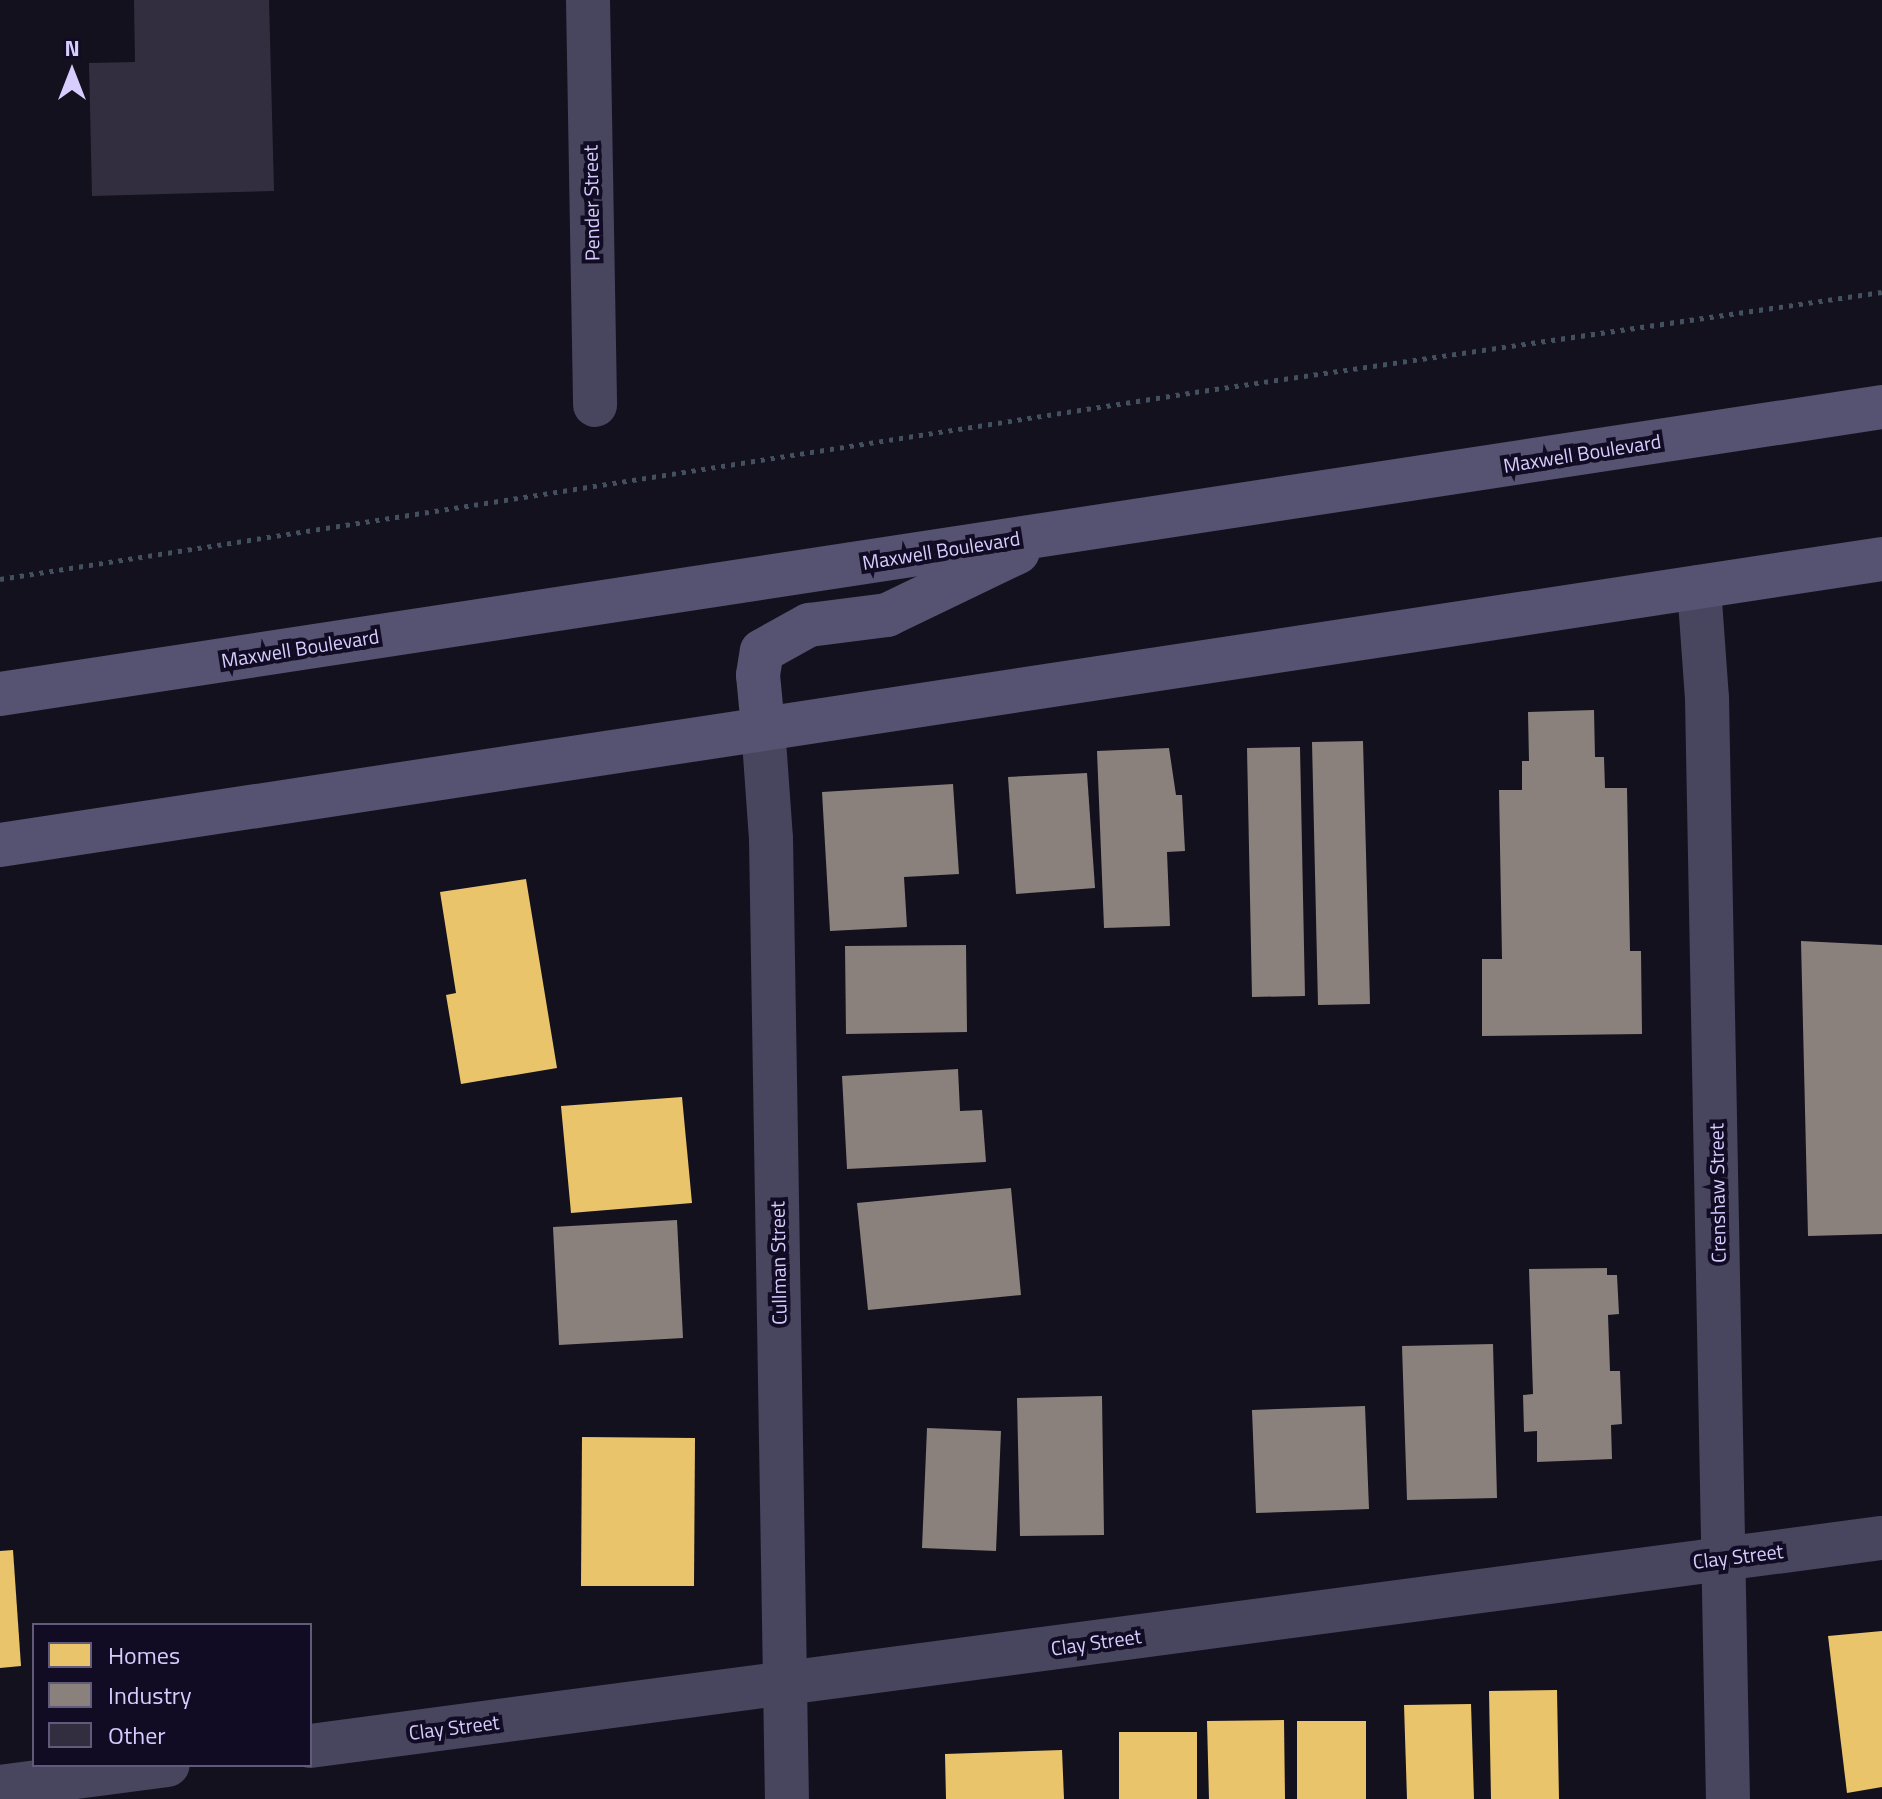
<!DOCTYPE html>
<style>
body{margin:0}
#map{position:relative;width:1882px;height:1799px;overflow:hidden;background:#14111e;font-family:"Titillium Web",sans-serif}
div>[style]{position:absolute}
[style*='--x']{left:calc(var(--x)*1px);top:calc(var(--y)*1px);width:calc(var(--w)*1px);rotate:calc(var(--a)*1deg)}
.homes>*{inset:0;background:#e9c46a}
.industry>*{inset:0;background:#8a817c}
.building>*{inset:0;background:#322e40}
.path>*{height:5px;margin-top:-2.5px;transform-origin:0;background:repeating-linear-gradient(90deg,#435060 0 4px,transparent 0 10px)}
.street>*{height:44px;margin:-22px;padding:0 22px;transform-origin:22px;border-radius:22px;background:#48455f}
.secondary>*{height:44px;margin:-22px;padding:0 22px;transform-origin:22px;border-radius:22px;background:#555272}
span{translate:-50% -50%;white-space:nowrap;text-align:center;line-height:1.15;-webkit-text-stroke:8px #110c23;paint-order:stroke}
.street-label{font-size:20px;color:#d7ceff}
.legend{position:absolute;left:32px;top:1623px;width:280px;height:144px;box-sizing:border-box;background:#110c23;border:2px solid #605a7b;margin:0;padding:10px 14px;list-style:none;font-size:24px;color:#d7ceff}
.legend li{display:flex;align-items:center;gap:16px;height:40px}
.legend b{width:40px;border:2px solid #605a7b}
.north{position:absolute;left:32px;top:32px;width:80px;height:80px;-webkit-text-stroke:6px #110c23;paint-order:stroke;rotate:0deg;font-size:22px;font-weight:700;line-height:32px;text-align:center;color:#d7ceff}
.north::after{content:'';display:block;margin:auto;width:28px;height:36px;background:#d7ceff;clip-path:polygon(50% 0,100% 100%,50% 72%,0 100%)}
</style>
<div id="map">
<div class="homes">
<div style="clip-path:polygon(526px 879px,557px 1068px,461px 1084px,446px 995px,456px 993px,440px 892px)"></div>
<div style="clip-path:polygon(682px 1097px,692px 1203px,571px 1213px,561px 1106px)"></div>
<div style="clip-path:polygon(582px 1437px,695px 1438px,694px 1586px,581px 1586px)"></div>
<div style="clip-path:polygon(13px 1550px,21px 1666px,0 1668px,0 1551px)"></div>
<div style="clip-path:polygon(1882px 1631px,1882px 1787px,1847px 1793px,1828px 1636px)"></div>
<div style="clip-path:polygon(1557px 1690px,1559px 1799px,1491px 1799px,1489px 1691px)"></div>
<div style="clip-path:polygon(1471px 1704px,1474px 1799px,1407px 1799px,1404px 1705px)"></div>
<div style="clip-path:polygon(1284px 1720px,1285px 1799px,1209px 1799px,1207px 1721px)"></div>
<div style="clip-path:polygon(1297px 1721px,1366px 1721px,1366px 1799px,1297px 1799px)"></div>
<div style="clip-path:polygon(1119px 1732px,1197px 1732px,1197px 1799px,1119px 1799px)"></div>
<div style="clip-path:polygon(1062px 1750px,1064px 1799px,946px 1799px,945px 1754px)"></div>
</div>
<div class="industry">
<div style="clip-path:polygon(1594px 710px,1595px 757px,1604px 757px,1605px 788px,1627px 788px,1630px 951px,1641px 951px,1642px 1034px,1482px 1036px,1482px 959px,1502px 959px,1499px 790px,1522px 790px,1522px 761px,1529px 761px,1528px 712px)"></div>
<div style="clip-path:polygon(1363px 741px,1370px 1004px,1318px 1005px,1312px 742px)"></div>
<div style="clip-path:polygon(1300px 747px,1305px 996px,1252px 997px,1247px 748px)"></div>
<div style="clip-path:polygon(1169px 748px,1176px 795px,1182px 795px,1185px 851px,1167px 852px,1170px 926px,1104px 928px,1097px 751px)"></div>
<div style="clip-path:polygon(1087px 773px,1095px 888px,1016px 894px,1008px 777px)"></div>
<div style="clip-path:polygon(953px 784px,959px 874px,904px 877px,907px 927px,830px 931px,822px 792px)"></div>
<div style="clip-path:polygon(1801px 941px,1882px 945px,1882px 1234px,1808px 1236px)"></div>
<div style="clip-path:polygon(966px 945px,967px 1032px,846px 1034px,845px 946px)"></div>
<div style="clip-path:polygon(958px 1069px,960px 1111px,982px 1110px,986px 1162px,847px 1169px,842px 1076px)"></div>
<div style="clip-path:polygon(1011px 1188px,1021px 1295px,868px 1310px,857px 1203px)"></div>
<div style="clip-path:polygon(677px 1220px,683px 1338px,559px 1345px,553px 1227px)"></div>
<div style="clip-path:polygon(1607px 1268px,1607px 1275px,1617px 1275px,1619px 1314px,1608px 1315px,1610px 1371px,1620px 1371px,1622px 1424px,1611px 1425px,1612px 1459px,1537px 1462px,1537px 1431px,1524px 1432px,1523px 1395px,1533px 1394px,1529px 1269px)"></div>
<div style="clip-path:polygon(1493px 1344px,1497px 1498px,1407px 1500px,1402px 1346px)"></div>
<div style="clip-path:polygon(1102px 1396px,1104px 1535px,1020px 1536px,1017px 1398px)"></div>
<div style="clip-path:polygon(1365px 1406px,1369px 1509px,1256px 1513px,1252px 1410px)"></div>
<div style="clip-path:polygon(927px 1428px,1001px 1431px,996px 1551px,922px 1548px)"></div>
</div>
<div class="building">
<div style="clip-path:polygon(134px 0,269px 0,274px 191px,92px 196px,89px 63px,135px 62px)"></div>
</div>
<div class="path">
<div style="--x:0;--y:579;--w:1210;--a:-8.89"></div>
<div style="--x:1195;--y:392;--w:694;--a:-8.28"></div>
</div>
<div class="street">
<div style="--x:588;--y:0;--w:405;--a:89"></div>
<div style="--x:1699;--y:587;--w:111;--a:85.9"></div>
<div style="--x:1707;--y:698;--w:1101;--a:88.91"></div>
<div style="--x:763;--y:727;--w:111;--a:85.9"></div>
<div style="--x:771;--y:838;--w:961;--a:89.05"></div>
<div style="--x:310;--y:1746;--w:1586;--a:-7.54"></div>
<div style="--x:0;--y:1787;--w:169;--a:-7.5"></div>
</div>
<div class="secondary">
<div style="--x:0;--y:694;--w:1904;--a:-8.67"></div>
<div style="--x:763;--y:727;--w:52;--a:-95.5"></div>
<div style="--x:758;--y:675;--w:24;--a:-81"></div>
<div style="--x:762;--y:651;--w:54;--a:-29"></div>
<div style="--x:809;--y:625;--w:79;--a:-7.3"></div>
<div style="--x:887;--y:615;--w:145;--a:-25.7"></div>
<div style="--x:0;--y:845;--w:1904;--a:-8.64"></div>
</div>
<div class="street-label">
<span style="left:591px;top:203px;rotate:-91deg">Pender Street</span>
<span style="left:1582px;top:453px;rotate:-9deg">Maxwell Boulevard</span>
<span style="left:941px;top:550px;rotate:-9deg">Maxwell Boulevard</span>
<span style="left:300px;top:648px;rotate:-9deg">Maxwell Boulevard</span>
<span style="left:1717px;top:1193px;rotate:-91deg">Crenshaw Street</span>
<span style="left:778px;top:1263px;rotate:-91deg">Cullman Street</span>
<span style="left:1738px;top:1556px;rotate:-7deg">Clay Street</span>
<span style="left:1096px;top:1642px;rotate:-8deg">Clay Street</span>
<span style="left:454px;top:1727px;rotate:-7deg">Clay Street</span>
</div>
<ul class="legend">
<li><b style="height:22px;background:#e9c46a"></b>Homes</li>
<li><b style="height:22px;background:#8a817c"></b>Industry</li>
<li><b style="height:22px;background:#322e40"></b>Other</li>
</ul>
<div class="north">N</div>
</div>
